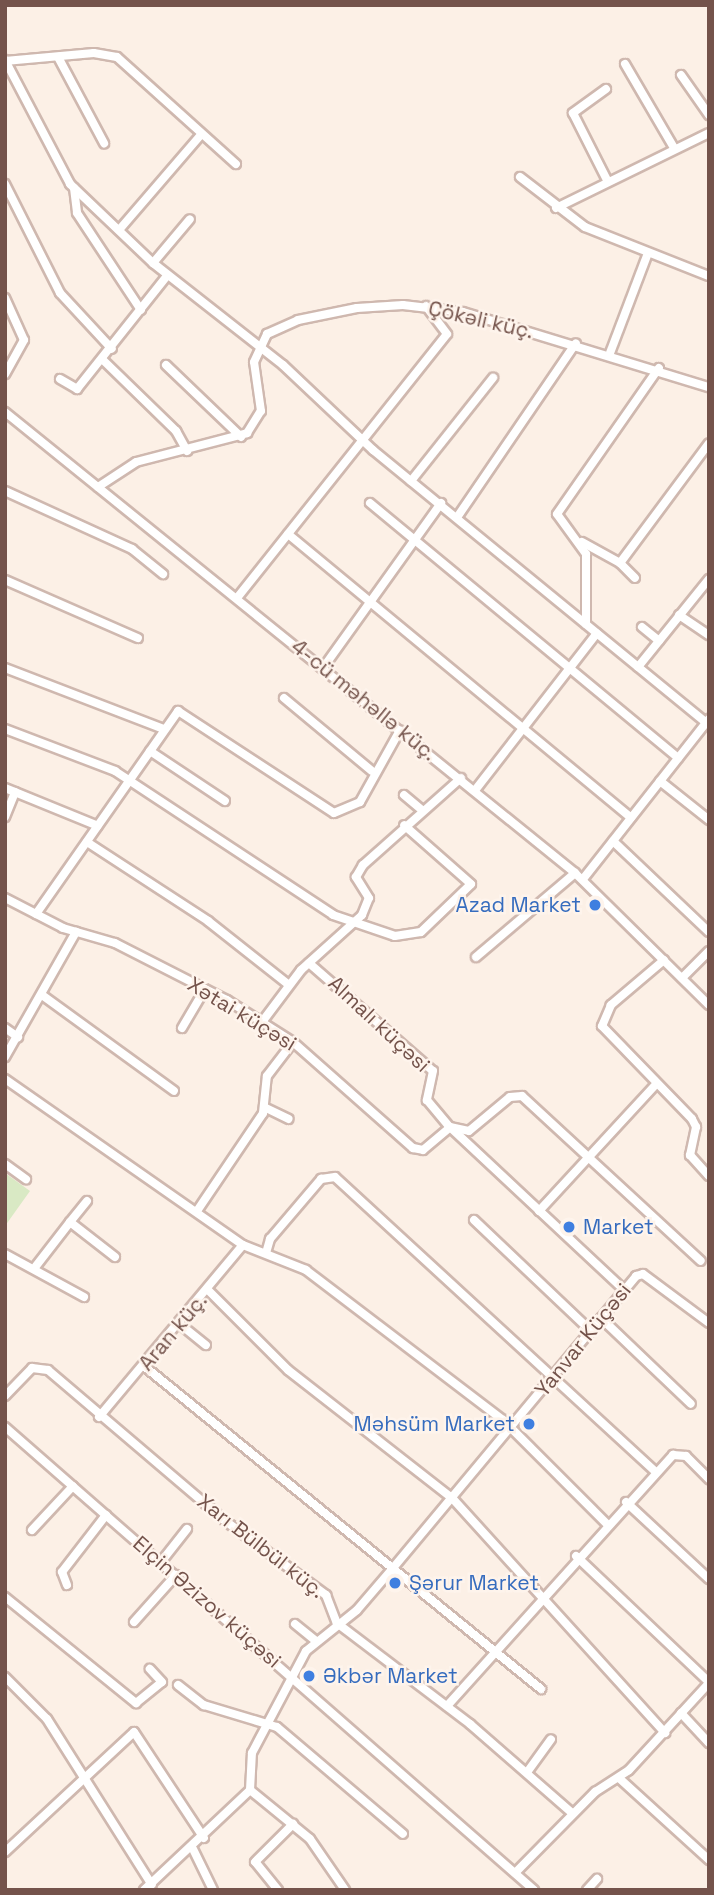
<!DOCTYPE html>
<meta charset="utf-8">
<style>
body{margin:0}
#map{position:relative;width:714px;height:1895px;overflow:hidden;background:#fcf0e6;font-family:"Space Grotesk",sans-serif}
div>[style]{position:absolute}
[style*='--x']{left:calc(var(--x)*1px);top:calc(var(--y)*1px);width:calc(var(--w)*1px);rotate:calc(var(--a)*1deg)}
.green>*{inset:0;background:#d9e9c4}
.roads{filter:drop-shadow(2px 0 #cfb8af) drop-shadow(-2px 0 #cfb8af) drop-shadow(0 2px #cfb8af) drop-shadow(0 -2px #cfb8af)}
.minor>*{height:8px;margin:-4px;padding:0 4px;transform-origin:4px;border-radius:4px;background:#fff}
.dots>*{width:19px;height:19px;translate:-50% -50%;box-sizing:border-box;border:4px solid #fef4ec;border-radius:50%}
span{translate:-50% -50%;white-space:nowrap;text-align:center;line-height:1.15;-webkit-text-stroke:5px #fef4ec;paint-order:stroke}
.street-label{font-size:21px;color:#74534b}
.shop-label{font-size:21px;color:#366cbe}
.right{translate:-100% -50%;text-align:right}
.left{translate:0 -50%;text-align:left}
.frame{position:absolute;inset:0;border:7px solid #74534b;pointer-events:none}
</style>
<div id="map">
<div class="green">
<div style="clip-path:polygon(5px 1173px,30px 1191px,5px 1226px)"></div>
</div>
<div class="roads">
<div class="minor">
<div style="--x:58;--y:57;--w:98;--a:61.9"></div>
<div style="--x:5;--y:60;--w:140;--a:62.3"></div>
<div style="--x:70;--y:184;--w:115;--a:43.6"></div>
<div style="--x:153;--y:263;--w:165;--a:38.1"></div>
<div style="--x:283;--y:365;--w:124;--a:43.4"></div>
<div style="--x:373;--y:450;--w:434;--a:39.3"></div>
<div style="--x:5;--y:61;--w:89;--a:-5.1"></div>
<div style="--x:94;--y:53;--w:23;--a:10"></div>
<div style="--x:117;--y:57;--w:160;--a:42"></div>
<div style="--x:625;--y:64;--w:97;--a:59.7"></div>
<div style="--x:681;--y:75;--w:49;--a:55"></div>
<div style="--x:606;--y:89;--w:41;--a:144"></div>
<div style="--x:573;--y:113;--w:75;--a:63.1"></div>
<div style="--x:520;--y:177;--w:82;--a:37.6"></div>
<div style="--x:585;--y:227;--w:133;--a:21.6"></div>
<div style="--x:5;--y:184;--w:122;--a:63.2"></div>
<div style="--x:60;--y:293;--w:76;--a:47.1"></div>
<div style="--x:74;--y:188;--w:25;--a:83"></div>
<div style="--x:77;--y:213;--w:116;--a:56.6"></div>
<div style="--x:556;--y:208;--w:170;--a:-26.1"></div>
<div style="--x:119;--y:230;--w:123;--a:-49.3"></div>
<div style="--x:153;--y:263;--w:57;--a:-49.9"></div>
<div style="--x:5;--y:298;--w:46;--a:65.7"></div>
<div style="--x:24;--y:340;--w:39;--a:119"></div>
<div style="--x:610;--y:353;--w:107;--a:-69.2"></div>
<div style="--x:103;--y:360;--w:102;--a:44.2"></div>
<div style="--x:176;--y:431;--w:23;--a:61"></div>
<div style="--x:166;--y:365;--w:104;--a:43.8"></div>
<div style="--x:60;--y:379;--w:20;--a:30"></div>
<div style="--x:77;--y:389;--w:144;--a:-51.5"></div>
<div style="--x:5;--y:412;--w:733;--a:38.96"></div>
<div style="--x:575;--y:873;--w:188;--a:44.6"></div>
<div style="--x:411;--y:481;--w:132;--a:-51.5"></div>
<div style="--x:98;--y:487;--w:45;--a:-33.3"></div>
<div style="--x:136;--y:462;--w:115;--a:-14.6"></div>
<div style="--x:247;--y:433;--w:26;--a:-58"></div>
<div style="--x:261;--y:411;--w:49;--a:-98.1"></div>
<div style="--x:254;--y:362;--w:31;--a:-65"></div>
<div style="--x:267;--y:334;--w:34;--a:-24"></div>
<div style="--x:298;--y:320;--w:60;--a:-11.5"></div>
<div style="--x:357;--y:308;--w:46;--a:-3.7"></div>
<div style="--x:403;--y:305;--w:60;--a:6.7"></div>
<div style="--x:463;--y:312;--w:257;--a:17"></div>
<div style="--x:5;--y:491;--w:140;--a:24.5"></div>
<div style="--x:132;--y:549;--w:40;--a:39"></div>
<div style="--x:370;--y:503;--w:400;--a:39.6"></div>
<div style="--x:458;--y:516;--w:209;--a:-55.7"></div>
<div style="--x:288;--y:534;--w:445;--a:39.6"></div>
<div style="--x:582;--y:542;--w:43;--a:28.9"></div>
<div style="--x:620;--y:563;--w:149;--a:-53.4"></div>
<div style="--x:620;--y:563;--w:21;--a:45"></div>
<div style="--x:5;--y:580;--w:145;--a:23.6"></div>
<div style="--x:237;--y:598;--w:337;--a:-51.5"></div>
<div style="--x:447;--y:334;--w:35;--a:-127"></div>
<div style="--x:679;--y:615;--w:36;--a:34"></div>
<div style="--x:586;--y:624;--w:70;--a:-90"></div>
<div style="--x:586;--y:554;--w:49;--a:-125.9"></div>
<div style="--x:557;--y:514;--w:178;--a:-55.1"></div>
<div style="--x:642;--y:627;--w:22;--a:39"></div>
<div style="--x:638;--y:667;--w:113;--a:-51.1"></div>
<div style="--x:5;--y:668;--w:170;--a:21"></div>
<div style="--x:323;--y:668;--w:203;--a:-54.4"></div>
<div style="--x:284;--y:698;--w:114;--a:39.7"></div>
<div style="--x:5;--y:729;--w:118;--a:20.9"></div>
<div style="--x:115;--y:771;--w:261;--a:33.4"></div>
<div style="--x:333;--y:915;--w:65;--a:18.7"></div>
<div style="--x:395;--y:936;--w:26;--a:-9"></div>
<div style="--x:421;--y:932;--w:69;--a:-43.8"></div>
<div style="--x:471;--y:884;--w:89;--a:-138.6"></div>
<div style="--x:150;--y:751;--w:90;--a:33.7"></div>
<div style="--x:660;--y:781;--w:63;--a:38.5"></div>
<div style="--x:5;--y:788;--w:100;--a:22.2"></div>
<div style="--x:476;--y:789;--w:197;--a:-52.2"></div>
<div style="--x:404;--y:795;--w:23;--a:40"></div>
<div style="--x:5;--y:817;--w:27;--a:-68"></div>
<div style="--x:613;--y:841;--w:132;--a:43.5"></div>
<div style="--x:87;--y:842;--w:145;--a:33.1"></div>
<div style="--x:208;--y:921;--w:103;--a:38.3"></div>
<div style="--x:583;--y:879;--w:204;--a:-51.8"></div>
<div style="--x:5;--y:898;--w:65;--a:27.3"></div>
<div style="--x:63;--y:928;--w:54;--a:16.1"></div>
<div style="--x:115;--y:943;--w:126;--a:27"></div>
<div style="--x:227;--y:1000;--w:78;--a:32.5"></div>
<div style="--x:293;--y:1042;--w:160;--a:41.5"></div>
<div style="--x:413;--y:1148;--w:10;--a:11"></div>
<div style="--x:423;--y:1150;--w:35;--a:-40"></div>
<div style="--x:450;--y:1127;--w:238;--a:43.1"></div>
<div style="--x:36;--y:914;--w:248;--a:-55"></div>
<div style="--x:178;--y:711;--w:186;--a:33.2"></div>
<div style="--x:334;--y:813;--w:28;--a:-23"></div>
<div style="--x:360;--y:802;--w:82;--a:-60.9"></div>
<div style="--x:476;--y:957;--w:130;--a:-40.3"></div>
<div style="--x:664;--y:960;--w:70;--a:139.7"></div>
<div style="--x:611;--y:1005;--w:23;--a:113"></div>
<div style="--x:602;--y:1026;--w:129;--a:45.9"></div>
<div style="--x:692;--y:1119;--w:9;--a:63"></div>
<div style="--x:696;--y:1127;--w:29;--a:102"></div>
<div style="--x:690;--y:1155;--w:28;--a:48"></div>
<div style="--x:309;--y:963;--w:164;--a:41.1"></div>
<div style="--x:433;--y:1071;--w:30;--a:102"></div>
<div style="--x:427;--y:1100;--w:35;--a:50"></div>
<div style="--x:450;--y:1127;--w:19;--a:12"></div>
<div style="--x:469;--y:1131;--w:53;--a:-39.7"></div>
<div style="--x:510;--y:1097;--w:12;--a:-5"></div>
<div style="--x:522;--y:1096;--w:243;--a:42.7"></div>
<div style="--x:682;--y:978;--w:38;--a:-45"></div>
<div style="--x:42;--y:995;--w:163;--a:36"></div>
<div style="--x:262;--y:1022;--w:65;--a:-53.1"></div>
<div style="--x:301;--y:970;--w:82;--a:-42"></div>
<div style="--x:362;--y:915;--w:18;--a:-68"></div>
<div style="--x:369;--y:898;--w:25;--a:-122"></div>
<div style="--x:356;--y:877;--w:14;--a:-60"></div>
<div style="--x:363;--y:865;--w:131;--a:-41.6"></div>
<div style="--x:5;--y:1028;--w:16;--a:35"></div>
<div style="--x:182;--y:1028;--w:45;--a:-59.5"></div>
<div style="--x:5;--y:1057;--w:144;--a:-60.4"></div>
<div style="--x:5;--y:1079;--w:290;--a:34.9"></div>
<div style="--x:243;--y:1245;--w:68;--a:21.6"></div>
<div style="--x:306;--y:1270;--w:248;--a:37.3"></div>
<div style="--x:503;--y:1420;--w:146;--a:45"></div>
<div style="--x:266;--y:1108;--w:25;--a:26"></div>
<div style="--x:5;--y:1164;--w:26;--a:36"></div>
<div style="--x:197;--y:1211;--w:118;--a:-56"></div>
<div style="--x:263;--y:1113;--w:37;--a:-84"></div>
<div style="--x:267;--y:1076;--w:43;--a:-52.6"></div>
<div style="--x:539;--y:1211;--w:173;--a:-47.3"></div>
<div style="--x:474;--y:1220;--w:161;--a:43.5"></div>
<div style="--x:70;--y:1222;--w:27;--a:-51"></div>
<div style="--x:266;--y:1253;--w:15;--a:-74"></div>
<div style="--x:270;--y:1239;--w:79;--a:-49.6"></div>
<div style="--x:321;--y:1179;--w:14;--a:-8"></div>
<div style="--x:335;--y:1177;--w:436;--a:42.6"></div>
<div style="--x:5;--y:1254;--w:90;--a:28.6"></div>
<div style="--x:36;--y:1266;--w:56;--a:-52.3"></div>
<div style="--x:70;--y:1222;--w:57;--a:37.9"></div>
<div style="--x:208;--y:1290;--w:113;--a:45"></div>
<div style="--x:288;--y:1370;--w:209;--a:38"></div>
<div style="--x:453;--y:1499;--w:316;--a:47.8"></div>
<div style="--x:601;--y:1318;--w:124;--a:43.7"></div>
<div style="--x:181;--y:1325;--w:32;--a:39"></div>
<div style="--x:144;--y:1366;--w:512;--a:39.13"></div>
<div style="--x:5;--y:1396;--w:39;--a:-46"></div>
<div style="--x:32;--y:1368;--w:16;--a:7"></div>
<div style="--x:48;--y:1370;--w:231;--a:40.4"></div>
<div style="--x:224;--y:1520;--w:127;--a:36.3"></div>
<div style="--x:326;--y:1595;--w:30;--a:69"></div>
<div style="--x:337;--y:1623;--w:167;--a:37.2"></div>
<div style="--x:470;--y:1724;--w:135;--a:41.1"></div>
<div style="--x:99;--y:1417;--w:224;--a:-50.1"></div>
<div style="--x:5;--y:1427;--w:703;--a:41.19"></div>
<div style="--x:626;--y:1502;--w:113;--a:42.9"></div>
<div style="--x:32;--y:1530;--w:60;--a:-47"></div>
<div style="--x:576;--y:1556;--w:183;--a:43.5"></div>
<div style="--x:161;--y:1562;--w:42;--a:-51.8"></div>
<div style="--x:67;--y:1585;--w:14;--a:-111"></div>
<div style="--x:62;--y:1572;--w:72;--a:-52.3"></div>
<div style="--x:5;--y:1597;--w:169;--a:39"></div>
<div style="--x:136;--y:1703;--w:33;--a:-39"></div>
<div style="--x:162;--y:1682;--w:18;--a:-133"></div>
<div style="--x:134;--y:1622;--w:63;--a:-48.2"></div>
<div style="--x:295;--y:1624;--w:26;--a:39"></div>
<div style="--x:5;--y:1677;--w:59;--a:45"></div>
<div style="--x:47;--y:1719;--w:196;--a:57.7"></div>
<div style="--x:178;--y:1685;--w:33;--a:38"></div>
<div style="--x:204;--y:1705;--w:76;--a:16.8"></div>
<div style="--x:277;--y:1727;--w:165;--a:40.3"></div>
<div style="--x:447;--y:1706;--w:338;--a:-48"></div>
<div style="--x:673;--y:1455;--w:13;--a:4"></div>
<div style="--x:686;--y:1456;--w:33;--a:45"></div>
<div style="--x:681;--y:1713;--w:41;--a:47"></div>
<div style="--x:528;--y:1771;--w:39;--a:-54"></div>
<div style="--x:619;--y:1778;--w:122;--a:42.3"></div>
<div style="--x:250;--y:1790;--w:77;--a:39.2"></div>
<div style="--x:310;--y:1839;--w:62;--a:55.5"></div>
<div style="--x:193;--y:1849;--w:46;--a:64"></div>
<div style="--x:5;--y:1852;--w:176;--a:-42.9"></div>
<div style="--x:134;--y:1732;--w:127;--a:56.6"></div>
<div style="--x:515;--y:1873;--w:114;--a:-45.4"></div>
<div style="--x:595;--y:1792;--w:40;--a:-32.9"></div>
<div style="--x:629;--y:1770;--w:118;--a:-47.4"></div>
<div style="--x:144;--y:1890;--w:146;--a:-43.3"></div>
<div style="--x:250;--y:1790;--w:37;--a:-87"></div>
<div style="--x:252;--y:1753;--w:115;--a:-62.1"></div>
<div style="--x:306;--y:1651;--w:65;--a:-38.8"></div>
<div style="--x:357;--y:1610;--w:55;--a:-49.4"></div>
<div style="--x:393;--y:1568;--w:380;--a:-50.2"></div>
<div style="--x:636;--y:1276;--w:7;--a:-16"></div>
<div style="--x:643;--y:1274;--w:82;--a:36.6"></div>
<div style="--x:278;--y:1890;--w:36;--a:-129"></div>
<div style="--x:255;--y:1862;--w:54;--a:-45"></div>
<div style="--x:587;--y:1890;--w:15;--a:-48"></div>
</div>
</div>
<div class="dots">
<div style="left:595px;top:905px;background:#3f7fe0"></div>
<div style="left:569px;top:1227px;background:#3f7fe0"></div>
<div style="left:529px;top:1424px;background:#3f7fe0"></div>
<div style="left:395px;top:1583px;background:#3f7fe0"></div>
<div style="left:309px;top:1676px;background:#3f7fe0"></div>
</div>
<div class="street-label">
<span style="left:481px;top:320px;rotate:13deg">Çökəli küç.</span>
<span style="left:364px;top:700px;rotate:39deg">4-cü məhəllə küç.</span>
<span style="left:242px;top:1014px;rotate:31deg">Xətai küçəsi</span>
<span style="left:379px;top:1024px;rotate:43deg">Almalı küçəsi</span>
<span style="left:173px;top:1332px;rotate:-50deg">Aran küç.</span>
<span style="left:583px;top:1340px;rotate:-51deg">Yanvar Küçəsi</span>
<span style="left:261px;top:1546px;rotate:38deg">Xarı Bülbül küç.</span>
<span style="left:207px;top:1602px;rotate:41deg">Elçin Əzizov küçəsi</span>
</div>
<div class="shop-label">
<span class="right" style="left:581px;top:905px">Azad Market</span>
<span class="left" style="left:583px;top:1227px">Market</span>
<span class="right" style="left:515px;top:1424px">Məhsüm Market</span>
<span class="left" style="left:409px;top:1583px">Şərur Market</span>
<span class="left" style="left:323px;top:1676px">Əkbər Market</span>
</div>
<div class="frame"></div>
</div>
